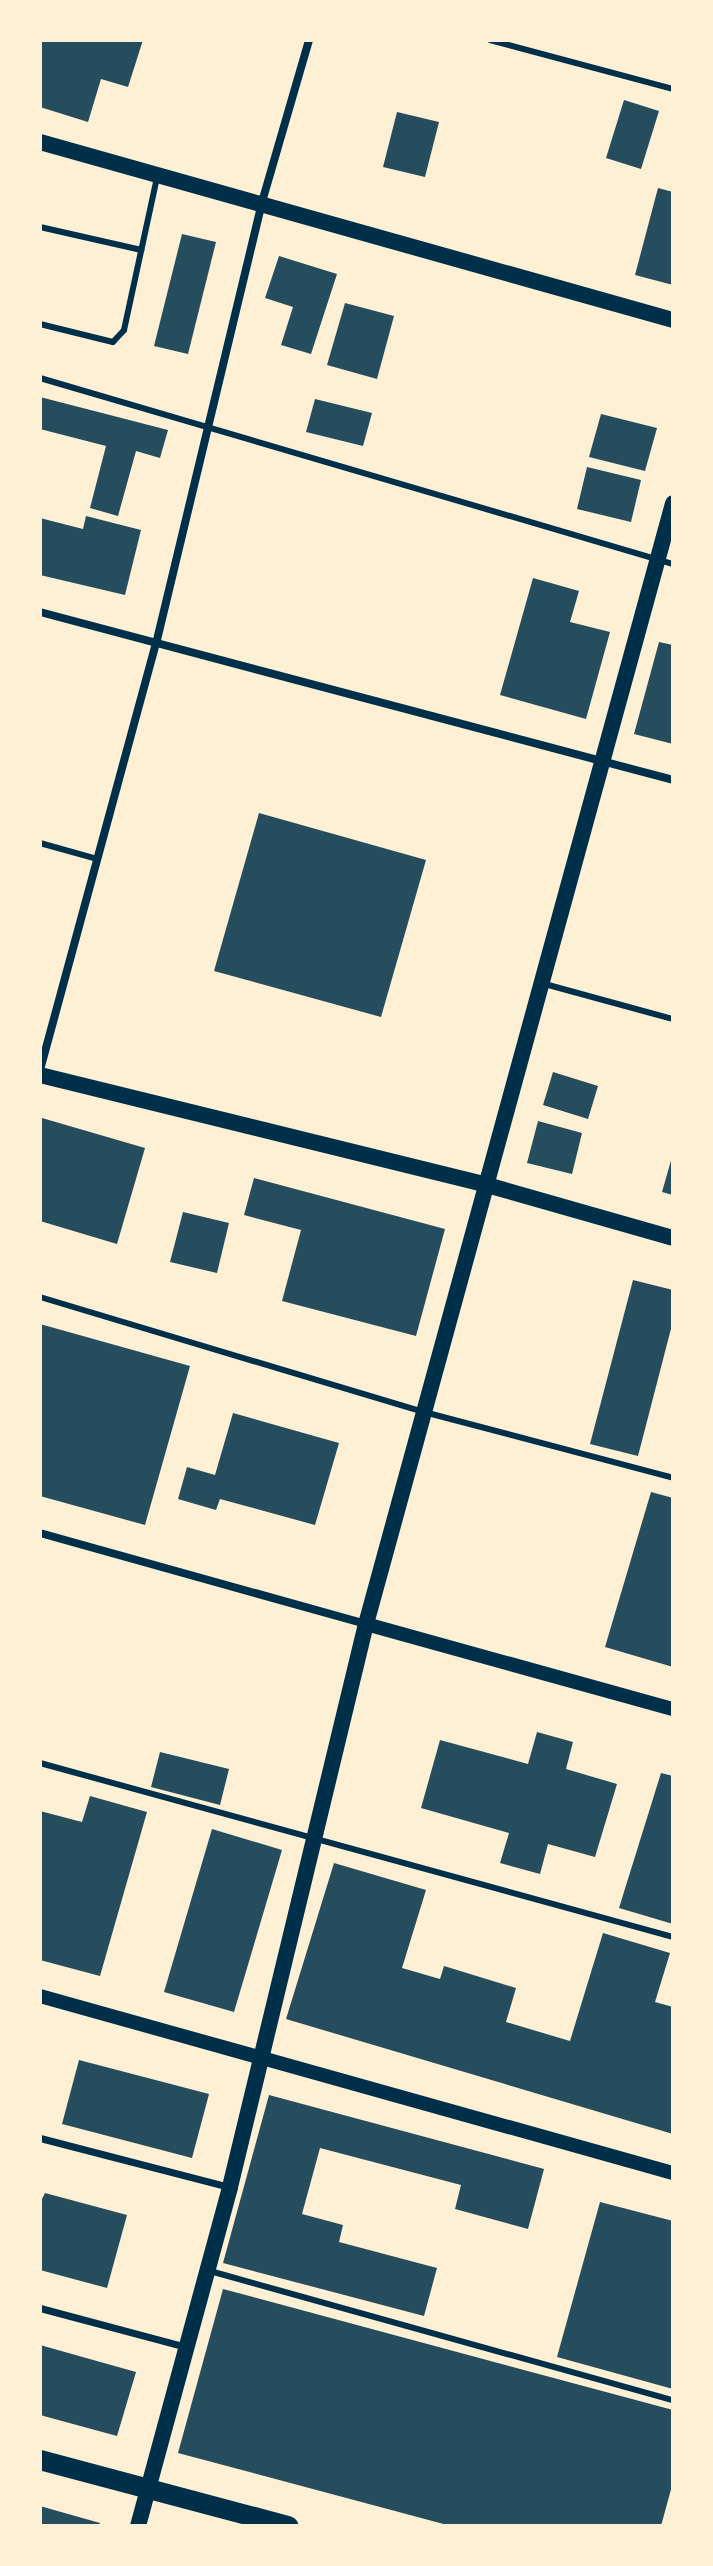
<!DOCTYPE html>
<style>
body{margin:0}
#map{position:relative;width:713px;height:2566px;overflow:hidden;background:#fdf0d5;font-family:"Fira Sans",sans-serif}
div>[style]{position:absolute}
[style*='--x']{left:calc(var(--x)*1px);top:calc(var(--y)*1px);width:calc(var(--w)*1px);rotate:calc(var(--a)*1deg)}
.building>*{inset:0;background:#264d5e}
.service>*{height:6px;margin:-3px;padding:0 3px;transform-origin:3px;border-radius:3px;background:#003049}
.pedestrian>*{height:7px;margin:-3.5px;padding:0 3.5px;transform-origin:3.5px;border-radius:3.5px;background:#003049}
.minor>*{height:8px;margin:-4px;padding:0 4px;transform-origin:4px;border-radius:4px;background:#003049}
.tertiary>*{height:14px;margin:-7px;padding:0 7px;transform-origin:7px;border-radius:7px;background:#003049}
.secondary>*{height:16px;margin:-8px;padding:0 8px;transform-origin:8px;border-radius:8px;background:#003049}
.primary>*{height:20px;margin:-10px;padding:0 10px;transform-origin:10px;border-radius:10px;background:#003049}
span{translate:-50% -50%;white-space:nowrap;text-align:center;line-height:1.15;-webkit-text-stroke:8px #fdf0d5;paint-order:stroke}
.frame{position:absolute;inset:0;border:42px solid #fdf0d5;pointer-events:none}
</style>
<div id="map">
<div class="building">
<div style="clip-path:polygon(40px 40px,143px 40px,128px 87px,101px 79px,88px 122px,40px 107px)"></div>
<div style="clip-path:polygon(624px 100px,659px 111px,641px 169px,606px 158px)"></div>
<div style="clip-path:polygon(397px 112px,439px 122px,425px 177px,383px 167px)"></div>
<div style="clip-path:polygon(658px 188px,673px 192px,673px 285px,635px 275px)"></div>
<div style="clip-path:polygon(182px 234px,216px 242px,188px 354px,154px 346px)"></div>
<div style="clip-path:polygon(279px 256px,337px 274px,311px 354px,281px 345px,293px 307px,265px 298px)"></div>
<div style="clip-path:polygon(345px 303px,394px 316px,377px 379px,327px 365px)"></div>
<div style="clip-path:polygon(40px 397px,168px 430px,160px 458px,136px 451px,118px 516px,90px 508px,106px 446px,40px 429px)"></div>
<div style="clip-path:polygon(315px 399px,372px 413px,363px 446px,306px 432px)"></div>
<div style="clip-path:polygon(601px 414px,657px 428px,645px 471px,589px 457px)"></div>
<div style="clip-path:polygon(587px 467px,641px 480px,631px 522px,577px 509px)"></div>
<div style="clip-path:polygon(86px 516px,141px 530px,125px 595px,40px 575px,40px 518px,83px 529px)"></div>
<div style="clip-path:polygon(533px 578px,579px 591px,570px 622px,610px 632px,586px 719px,500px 695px)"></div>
<div style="clip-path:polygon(659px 642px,673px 645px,673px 744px,634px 734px)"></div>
<div style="clip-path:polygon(259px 813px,426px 860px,381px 1017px,214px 971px)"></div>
<div style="clip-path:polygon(553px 1072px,598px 1086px,588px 1119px,543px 1105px)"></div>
<div style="clip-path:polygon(42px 1118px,145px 1148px,117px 1244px,40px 1221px)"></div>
<div style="clip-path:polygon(538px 1121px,582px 1133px,572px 1174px,527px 1163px)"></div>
<div style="clip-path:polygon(672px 1157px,673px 1157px,673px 1195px,662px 1192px)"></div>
<div style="clip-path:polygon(254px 1178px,445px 1229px,416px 1336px,282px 1301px,301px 1230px,244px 1215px)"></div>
<div style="clip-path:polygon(183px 1212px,229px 1223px,217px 1273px,170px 1262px)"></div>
<div style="clip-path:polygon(633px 1280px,673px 1290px,673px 1321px,638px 1456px,590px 1444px)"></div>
<div style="clip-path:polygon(40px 1324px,190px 1366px,145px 1525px,40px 1496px)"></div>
<div style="clip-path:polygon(233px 1413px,339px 1443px,315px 1525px,220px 1499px,216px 1510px,178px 1499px,187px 1467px,215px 1475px)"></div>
<div style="clip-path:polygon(651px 1492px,673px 1498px,673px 1667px,605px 1647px)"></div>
<div style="clip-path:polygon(537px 1732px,573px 1742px,566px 1769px,617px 1784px,595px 1857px,548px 1844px,540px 1874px,500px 1863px,509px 1833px,421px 1808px,440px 1740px,528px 1764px)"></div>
<div style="clip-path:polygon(160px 1752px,229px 1769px,220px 1805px,151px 1787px)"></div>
<div style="clip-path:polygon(661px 1773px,673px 1776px,673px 1924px,619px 1908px)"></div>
<div style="clip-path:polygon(90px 1796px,147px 1812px,100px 1976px,40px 1960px,40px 1811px,82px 1822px)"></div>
<div style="clip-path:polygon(212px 1829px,282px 1850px,234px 2012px,164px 1992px)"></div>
<div style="clip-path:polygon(334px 1863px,426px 1890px,402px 1968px,440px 1979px,444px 1966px,516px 1988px,506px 2022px,570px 2041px,603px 1933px,670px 1953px,655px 2002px,673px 2007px,673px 2134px,286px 2019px)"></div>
<div style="clip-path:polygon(79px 2060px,209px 2094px,192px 2158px,62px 2124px)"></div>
<div style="clip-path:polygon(269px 2095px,544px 2169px,528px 2229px,455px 2209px,461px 2185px,320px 2148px,302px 2214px,343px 2225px,339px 2242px,437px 2268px,424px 2316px,223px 2263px)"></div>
<div style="clip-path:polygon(45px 2193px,127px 2215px,107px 2288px,40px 2270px,40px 2203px)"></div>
<div style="clip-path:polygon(600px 2202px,673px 2221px,673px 2389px,557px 2357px)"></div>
<div style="clip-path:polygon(223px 2289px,673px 2410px,673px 2482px,661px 2526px,451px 2526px,178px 2453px)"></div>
<div style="clip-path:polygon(40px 2345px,136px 2372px,117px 2436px,40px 2415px)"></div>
<div style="clip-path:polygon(40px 2506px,100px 2523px,99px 2526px,40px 2526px)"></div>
</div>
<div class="service">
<div style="--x:490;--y:40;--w:189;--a:15"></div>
<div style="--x:40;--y:227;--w:104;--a:12.8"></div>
<div style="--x:40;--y:324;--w:75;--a:13.9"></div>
<div style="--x:113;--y:342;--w:16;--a:-47"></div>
<div style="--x:124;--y:330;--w:157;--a:-77.8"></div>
<div style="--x:40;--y:378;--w:660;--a:16.37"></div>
<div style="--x:40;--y:843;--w:59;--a:15.7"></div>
<div style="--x:541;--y:983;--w:137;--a:15.3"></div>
<div style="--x:40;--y:1297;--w:401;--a:16.7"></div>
<div style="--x:424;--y:1412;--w:258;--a:14.8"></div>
<div style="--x:40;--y:1763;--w:656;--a:15.37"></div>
<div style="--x:210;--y:2271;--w:481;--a:15.6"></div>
</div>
<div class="pedestrian">
<div style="--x:40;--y:2138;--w:196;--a:14.5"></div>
<div style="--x:40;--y:2308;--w:148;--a:14.9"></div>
</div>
<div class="minor">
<div style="--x:40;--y:612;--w:655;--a:14.86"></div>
<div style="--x:40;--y:1070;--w:442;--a:-74.8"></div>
<div style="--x:156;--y:644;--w:455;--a:-76.5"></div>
<div style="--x:262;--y:202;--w:169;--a:-73.8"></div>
<div style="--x:40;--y:1533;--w:338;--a:15.6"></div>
</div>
<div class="tertiary">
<div style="--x:366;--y:1624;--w:319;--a:15.5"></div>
<div style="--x:40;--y:1996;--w:657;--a:15.62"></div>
</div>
<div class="secondary">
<div style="--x:40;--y:142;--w:658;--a:15.71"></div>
<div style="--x:40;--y:1075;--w:460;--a:13.8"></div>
<div style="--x:487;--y:1185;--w:193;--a:15.9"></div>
<div style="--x:138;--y:2526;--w:351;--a:-74.8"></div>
<div style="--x:230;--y:2187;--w:579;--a:-76.42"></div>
<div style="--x:366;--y:1624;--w:1162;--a:-74.68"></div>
</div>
<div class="primary">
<div style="--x:40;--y:2460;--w:257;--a:14.9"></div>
</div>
<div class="frame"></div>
</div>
